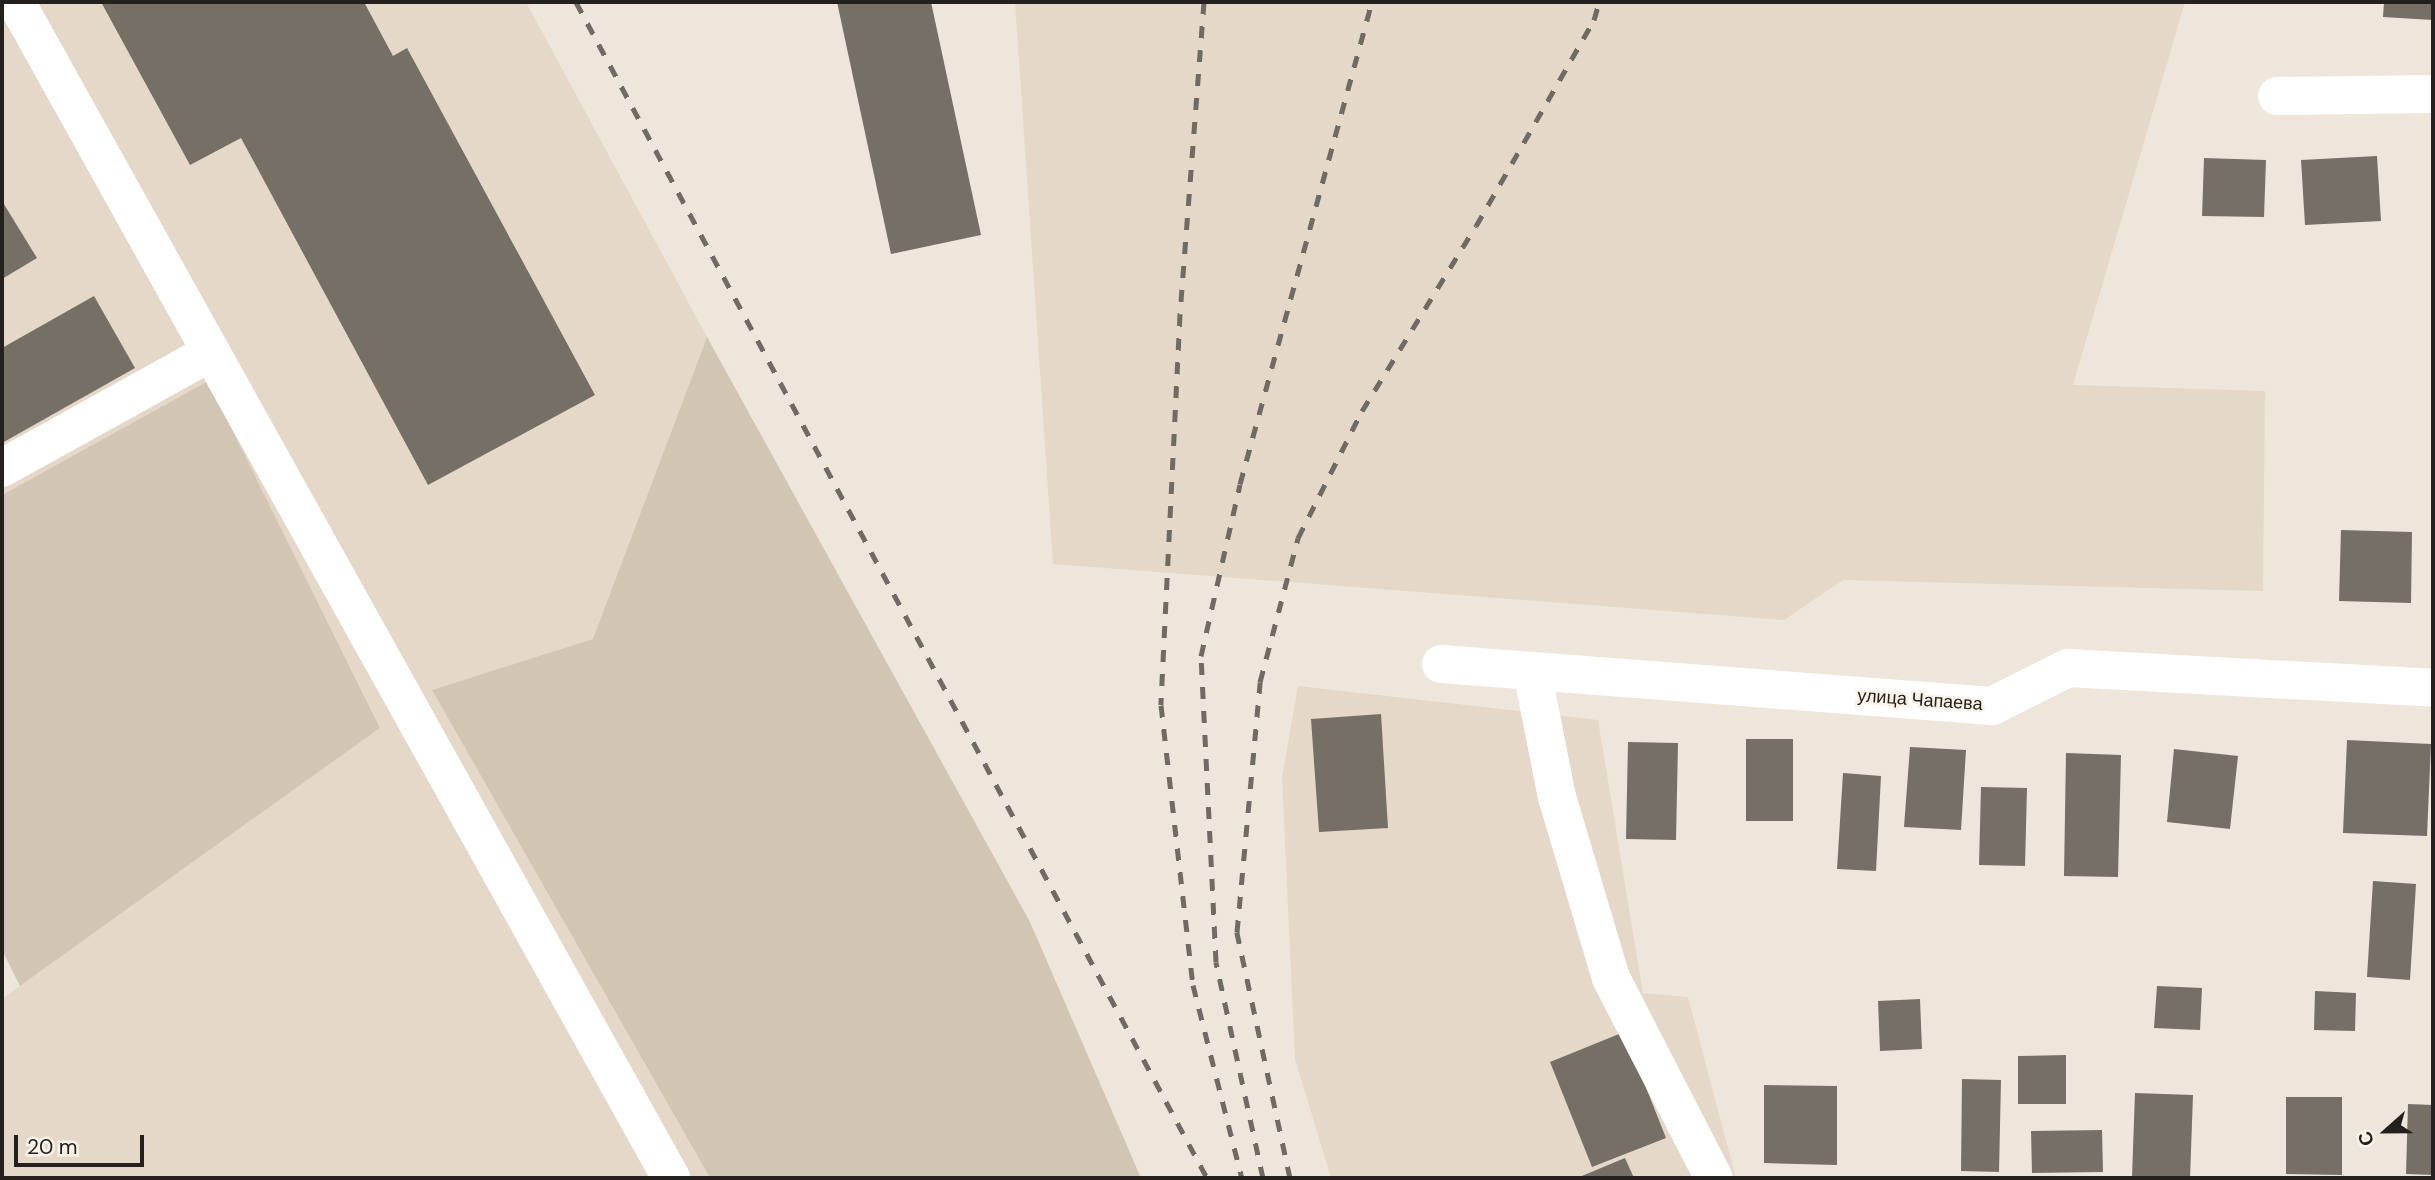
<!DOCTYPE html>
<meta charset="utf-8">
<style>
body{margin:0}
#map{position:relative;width:2435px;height:1180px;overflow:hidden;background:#eee6db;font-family:"DM Sans",sans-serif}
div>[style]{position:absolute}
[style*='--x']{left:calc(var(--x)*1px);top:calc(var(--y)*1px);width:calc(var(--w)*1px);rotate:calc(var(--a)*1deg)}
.built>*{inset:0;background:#e5d8c8}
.green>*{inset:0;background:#d3c5b3}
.building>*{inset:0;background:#766f65}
.minor>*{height:38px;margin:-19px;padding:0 19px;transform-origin:19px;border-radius:19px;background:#fff}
.rail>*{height:5px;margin-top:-2.5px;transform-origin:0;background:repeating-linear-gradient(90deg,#6f6a64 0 12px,transparent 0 24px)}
span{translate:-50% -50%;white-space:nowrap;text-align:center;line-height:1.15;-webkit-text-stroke:5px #fcf3e8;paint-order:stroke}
.street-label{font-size:18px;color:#24201d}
.frame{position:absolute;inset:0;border:4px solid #24201d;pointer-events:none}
.north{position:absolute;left:2351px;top:1096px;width:70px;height:70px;-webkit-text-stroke:5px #fcf3e8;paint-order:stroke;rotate:249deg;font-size:19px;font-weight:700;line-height:28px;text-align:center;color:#24201d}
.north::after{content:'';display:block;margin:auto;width:24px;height:32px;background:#24201d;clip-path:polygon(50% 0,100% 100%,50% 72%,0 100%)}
.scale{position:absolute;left:14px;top:1135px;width:130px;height:32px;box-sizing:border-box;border:4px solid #24201d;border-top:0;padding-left:9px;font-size:21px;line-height:24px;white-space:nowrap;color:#24201d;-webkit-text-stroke:5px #fcf3e8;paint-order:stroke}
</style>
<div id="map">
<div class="built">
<div style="clip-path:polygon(2px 2px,526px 2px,707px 337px,593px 640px,432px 690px,710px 1178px,2px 1178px,2px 999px,380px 728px,208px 381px,2px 495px)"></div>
<div style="clip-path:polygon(1015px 2px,2185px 2px,2073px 385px,2265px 391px,2263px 591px,1843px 580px,1784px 620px,1053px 564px)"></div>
<div style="clip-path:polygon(1298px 686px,1598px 720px,1643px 993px,1688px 997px,1736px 1178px,1331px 1178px,1295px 1059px,1282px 777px)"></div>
</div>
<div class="green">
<div style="clip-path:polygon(707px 337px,1030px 922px,1141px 1178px,710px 1178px,432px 690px,593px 639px)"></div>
<div style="clip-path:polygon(208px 381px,380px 728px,20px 986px,2px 950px,2px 495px)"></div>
</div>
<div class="building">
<div style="clip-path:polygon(101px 2px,364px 2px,393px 56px,407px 48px,595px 395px,428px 485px,241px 138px,190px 165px)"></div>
<div style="clip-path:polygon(837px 2px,931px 2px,981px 235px,891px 254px)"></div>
<div style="clip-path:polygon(2384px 2px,2433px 2px,2433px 20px,2383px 17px)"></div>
<div style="clip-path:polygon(2377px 156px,2381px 221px,2305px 225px,2301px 160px)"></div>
<div style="clip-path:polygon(2204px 158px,2266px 160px,2264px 217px,2202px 216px)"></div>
<div style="clip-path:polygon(2px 201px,37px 258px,2px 279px)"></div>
<div style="clip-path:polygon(94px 296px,135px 368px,2px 443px,2px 348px)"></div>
<div style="clip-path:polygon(2341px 530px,2412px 532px,2411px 603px,2339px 601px)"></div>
<div style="clip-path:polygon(1381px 714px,1388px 828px,1319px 832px,1311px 719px)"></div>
<div style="clip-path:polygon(1746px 739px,1793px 739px,1793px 821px,1746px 821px)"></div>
<div style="clip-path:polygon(2347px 740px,2431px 744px,2427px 836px,2343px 833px)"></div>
<div style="clip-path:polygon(1628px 742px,1678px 743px,1676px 840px,1626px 839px)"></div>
<div style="clip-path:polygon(1910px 747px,1966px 750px,1961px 830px,1904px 827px)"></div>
<div style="clip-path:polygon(2174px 749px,2238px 756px,2230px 829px,2167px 822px)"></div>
<div style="clip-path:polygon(2066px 753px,2121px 755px,2118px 877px,2064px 876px)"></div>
<div style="clip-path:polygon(1843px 773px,1881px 776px,1876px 871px,1837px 869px)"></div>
<div style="clip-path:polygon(1981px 787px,2027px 788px,2025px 866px,1979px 865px)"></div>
<div style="clip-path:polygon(2373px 881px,2416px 884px,2410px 980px,2367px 977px)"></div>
<div style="clip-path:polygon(2157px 986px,2202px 988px,2200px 1030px,2154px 1028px)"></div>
<div style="clip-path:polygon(2315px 991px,2356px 993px,2355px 1031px,2314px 1030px)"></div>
<div style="clip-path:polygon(1920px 999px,1922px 1049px,1880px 1051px,1878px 1001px)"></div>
<div style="clip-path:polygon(1624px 1032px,1666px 1138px,1592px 1167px,1550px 1062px)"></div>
<div style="clip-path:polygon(2066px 1055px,2066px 1104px,2018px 1104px,2018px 1056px)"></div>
<div style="clip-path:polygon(1962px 1079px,2001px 1080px,1999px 1172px,1961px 1171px)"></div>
<div style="clip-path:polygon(1764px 1085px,1837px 1086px,1837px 1165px,1764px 1163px)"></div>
<div style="clip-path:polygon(2135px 1093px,2193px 1095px,2190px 1178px,2132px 1177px)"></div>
<div style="clip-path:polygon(2286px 1097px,2342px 1097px,2342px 1175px,2286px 1174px)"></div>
<div style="clip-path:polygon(2408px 1104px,2433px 1105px,2433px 1175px,2406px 1174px)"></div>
<div style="clip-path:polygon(2102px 1130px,2103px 1172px,2032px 1173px,2031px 1131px)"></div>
<div style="clip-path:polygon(1625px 1158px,1634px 1178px,1577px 1178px)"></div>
</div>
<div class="minor">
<div style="--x:16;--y:2;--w:1346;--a:60.88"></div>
<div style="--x:2277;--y:96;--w:156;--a:-0.7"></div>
<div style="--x:2;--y:468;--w:239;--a:-29"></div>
<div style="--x:1441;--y:664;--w:553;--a:4.36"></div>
<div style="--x:1992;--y:706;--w:85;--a:-26.6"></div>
<div style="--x:2068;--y:668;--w:366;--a:3.1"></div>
<div style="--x:1532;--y:671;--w:128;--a:78.8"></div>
<div style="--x:1557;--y:797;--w:189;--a:73.4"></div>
<div style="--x:1611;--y:978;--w:225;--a:62.8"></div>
</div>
<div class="rail">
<div style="--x:576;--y:2;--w:1335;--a:61.78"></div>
<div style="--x:1204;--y:2;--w:313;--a:94.4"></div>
<div style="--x:1180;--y:314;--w:391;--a:92.8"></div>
<div style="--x:1161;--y:705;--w:282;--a:83.5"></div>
<div style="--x:1193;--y:985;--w:199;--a:75.8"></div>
<div style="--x:1263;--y:1178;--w:221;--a:-102.3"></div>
<div style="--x:1216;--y:962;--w:306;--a:-92.8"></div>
<div style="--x:1201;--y:656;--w:176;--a:-77.2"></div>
<div style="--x:1240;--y:484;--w:500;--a:-74.7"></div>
<div style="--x:1290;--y:1178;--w:252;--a:-102.2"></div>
<div style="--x:1237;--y:932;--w:251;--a:-84.7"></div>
<div style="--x:1260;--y:682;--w:149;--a:-75.2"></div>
<div style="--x:1298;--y:538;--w:142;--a:-63.3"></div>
<div style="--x:1362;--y:411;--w:217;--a:-58.4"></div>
<div style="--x:1476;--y:226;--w:237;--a:-60.2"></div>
<div style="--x:1594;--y:20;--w:19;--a:-74"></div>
</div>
<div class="street-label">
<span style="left:1920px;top:700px;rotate:4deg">улица Чапаева</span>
</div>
<div class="frame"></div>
<div class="north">С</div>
<div class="scale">20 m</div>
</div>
